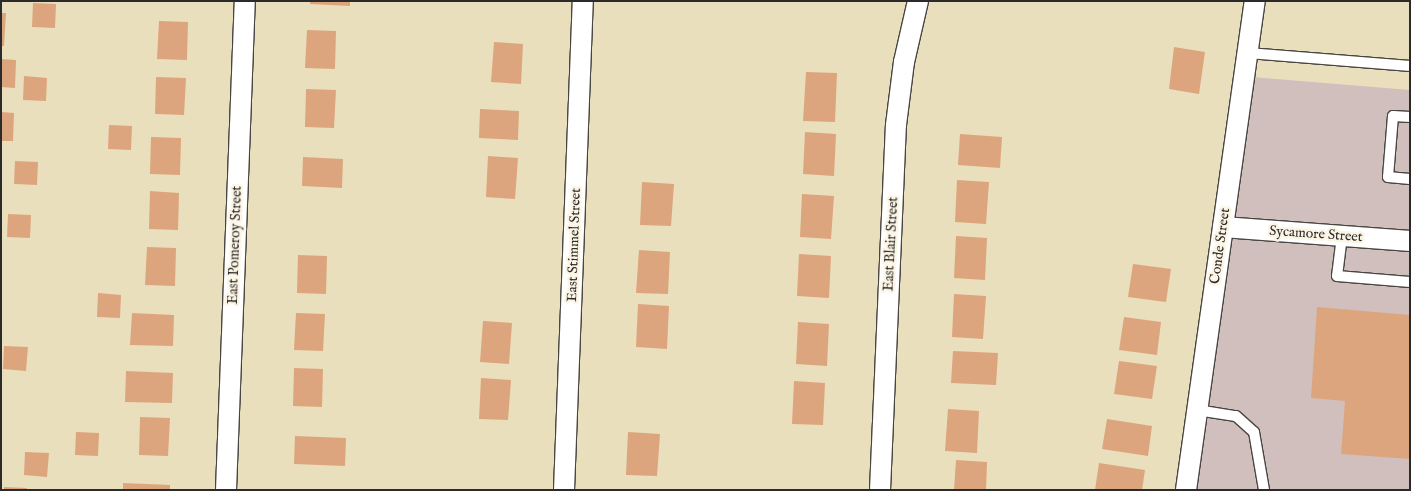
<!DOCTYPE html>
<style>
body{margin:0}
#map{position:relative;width:1411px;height:491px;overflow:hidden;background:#eadfbc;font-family:"IM FELL English",serif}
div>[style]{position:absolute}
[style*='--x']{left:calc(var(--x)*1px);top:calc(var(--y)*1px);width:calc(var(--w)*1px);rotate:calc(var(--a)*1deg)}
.industrial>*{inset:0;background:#d1bfbd}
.building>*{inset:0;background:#dda57d}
.roads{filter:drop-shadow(1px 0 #484641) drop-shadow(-1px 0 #484641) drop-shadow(0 1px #484641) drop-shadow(0 -1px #484641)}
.service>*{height:10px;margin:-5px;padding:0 5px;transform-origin:5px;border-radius:5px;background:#fff}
.minor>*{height:20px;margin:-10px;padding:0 10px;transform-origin:10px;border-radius:10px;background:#fff}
span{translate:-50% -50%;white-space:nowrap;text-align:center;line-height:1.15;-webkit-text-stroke:5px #fcf5e5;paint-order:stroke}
.street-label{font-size:14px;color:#2b2b2b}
.frame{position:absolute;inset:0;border:2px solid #2b2b2b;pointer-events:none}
</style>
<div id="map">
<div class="industrial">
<div style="clip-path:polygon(1252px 77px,1410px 90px,1410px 490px,1197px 490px)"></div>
</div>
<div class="building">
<div style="clip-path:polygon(310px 1px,350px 1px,350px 6px,310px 4px)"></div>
<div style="clip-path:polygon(33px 3px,56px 4px,55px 28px,32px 27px)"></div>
<div style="clip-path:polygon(1px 13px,6px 13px,4px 46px,1px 46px)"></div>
<div style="clip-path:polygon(159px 21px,188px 22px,187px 60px,157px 59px)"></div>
<div style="clip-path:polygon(307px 30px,336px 31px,335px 69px,305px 68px)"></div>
<div style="clip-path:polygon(494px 42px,523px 44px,521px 84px,491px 82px)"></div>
<div style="clip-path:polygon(1174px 47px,1205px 52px,1199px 94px,1169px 89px)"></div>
<div style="clip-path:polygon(1px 59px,16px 60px,15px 88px,1px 87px)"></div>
<div style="clip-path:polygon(806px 72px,837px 73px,835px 122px,803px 121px)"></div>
<div style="clip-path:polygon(24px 76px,47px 78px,46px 101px,23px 100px)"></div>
<div style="clip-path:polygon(156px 77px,186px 78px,184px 115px,155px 114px)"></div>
<div style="clip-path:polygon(306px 89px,336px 90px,334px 128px,305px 127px)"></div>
<div style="clip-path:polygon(480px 109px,519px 111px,518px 140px,479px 138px)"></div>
<div style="clip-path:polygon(1px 112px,14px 113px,13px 141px,1px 141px)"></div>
<div style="clip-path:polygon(109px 125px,132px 126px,131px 150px,108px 149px)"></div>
<div style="clip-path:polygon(805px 132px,836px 134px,834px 176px,803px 174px)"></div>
<div style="clip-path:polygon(960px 134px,1002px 137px,1000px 168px,958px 165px)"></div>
<div style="clip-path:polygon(151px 137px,181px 138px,180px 175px,150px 174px)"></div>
<div style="clip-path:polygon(488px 156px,518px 158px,515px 199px,486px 197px)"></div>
<div style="clip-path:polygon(303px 157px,343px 159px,342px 188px,302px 186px)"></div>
<div style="clip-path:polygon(15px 161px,38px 162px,37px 185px,14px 184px)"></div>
<div style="clip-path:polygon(957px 180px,989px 182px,986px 224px,955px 222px)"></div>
<div style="clip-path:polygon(642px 182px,674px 184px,671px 226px,640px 225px)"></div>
<div style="clip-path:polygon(150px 191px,179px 193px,178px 230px,149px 229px)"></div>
<div style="clip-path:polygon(802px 194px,834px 196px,831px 239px,800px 237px)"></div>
<div style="clip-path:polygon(8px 214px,31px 215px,30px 238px,7px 237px)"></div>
<div style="clip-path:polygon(956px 236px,987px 238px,985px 280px,954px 278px)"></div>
<div style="clip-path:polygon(147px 247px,176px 248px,175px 286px,145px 285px)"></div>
<div style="clip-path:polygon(639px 250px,670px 252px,668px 294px,636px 293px)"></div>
<div style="clip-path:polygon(799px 254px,831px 256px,829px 298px,797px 296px)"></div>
<div style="clip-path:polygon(298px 255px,327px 256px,326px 294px,297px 293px)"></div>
<div style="clip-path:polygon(1133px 264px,1171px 269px,1166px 302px,1128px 297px)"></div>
<div style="clip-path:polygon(98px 293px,121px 295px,120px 318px,97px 317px)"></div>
<div style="clip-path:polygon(954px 294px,986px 296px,983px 339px,952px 337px)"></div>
<div style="clip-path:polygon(638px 304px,669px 306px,667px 349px,636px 347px)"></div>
<div style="clip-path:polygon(1317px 307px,1410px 315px,1410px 459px,1341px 454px,1345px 401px,1311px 398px)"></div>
<div style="clip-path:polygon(132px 313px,174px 315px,173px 346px,130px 345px)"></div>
<div style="clip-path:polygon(296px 313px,325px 314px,323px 351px,294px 350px)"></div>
<div style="clip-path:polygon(1124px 317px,1161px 322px,1157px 355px,1119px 350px)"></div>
<div style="clip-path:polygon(483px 321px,512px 323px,509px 364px,480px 362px)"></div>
<div style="clip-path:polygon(798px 322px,829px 324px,827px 366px,796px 364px)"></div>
<div style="clip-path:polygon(4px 346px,28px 347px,26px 371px,3px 369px)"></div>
<div style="clip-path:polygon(953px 351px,998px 353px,996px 385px,951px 383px)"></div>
<div style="clip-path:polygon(1119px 361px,1157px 366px,1152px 399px,1114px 394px)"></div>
<div style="clip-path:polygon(294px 368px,323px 369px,322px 407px,293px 406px)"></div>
<div style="clip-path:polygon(126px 371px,173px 373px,172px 403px,125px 402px)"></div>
<div style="clip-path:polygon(481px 378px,511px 380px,508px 420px,479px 419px)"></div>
<div style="clip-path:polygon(794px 381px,825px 383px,823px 425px,792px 424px)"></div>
<div style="clip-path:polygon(948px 409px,979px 411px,977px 453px,945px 451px)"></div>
<div style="clip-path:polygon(140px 417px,170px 418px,168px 456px,139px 455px)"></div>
<div style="clip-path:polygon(1107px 419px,1152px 426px,1148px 456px,1102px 449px)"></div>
<div style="clip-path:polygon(76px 432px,99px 433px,98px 456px,75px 455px)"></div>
<div style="clip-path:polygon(628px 432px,660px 434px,657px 476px,626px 475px)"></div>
<div style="clip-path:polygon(295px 436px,346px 438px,345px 466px,294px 464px)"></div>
<div style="clip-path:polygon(25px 452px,49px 453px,47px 477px,24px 475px)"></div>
<div style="clip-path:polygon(956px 460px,987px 462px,986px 490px,954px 490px)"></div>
<div style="clip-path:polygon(1099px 463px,1145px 470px,1142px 490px,1095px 490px)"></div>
<div style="clip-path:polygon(123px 483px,170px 485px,170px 490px,123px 490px)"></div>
<div style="clip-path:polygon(4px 487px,27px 488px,27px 490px,4px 490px)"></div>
</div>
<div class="roads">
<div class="service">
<div style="--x:1248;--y:53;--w:163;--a:4.6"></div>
<div style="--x:1410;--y:117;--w:17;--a:-177"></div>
<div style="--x:1393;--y:116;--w:61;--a:94.7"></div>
<div style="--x:1388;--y:177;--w:22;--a:5"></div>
<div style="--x:1342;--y:236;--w:40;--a:97.1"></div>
<div style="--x:1337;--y:276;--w:73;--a:4.7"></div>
<div style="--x:1197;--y:410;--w:39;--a:9"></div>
<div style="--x:1236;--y:416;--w:24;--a:42"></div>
<div style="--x:1254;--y:432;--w:59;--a:80.2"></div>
</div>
<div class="minor">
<div style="--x:1223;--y:227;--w:188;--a:4.3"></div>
<div style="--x:226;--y:490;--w:489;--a:-87.8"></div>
<div style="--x:564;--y:490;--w:489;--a:-87.8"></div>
<div style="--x:880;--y:490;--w:365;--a:-87.5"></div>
<div style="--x:896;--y:125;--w:64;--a:-82.8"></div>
<div style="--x:904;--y:62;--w:63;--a:-77.1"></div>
<div style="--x:1186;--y:490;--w:494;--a:-82"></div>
</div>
</div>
<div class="street-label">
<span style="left:1316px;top:234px;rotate:4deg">Sycamore Street</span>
<span style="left:891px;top:244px;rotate:-87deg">East Blair Street</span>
<span style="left:235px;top:245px;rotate:-88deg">East Pomeroy Street</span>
<span style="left:574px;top:245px;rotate:-88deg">East Stimmel Street</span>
<span style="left:1220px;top:246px;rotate:-82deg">Conde Street</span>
</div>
<div class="frame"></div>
</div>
